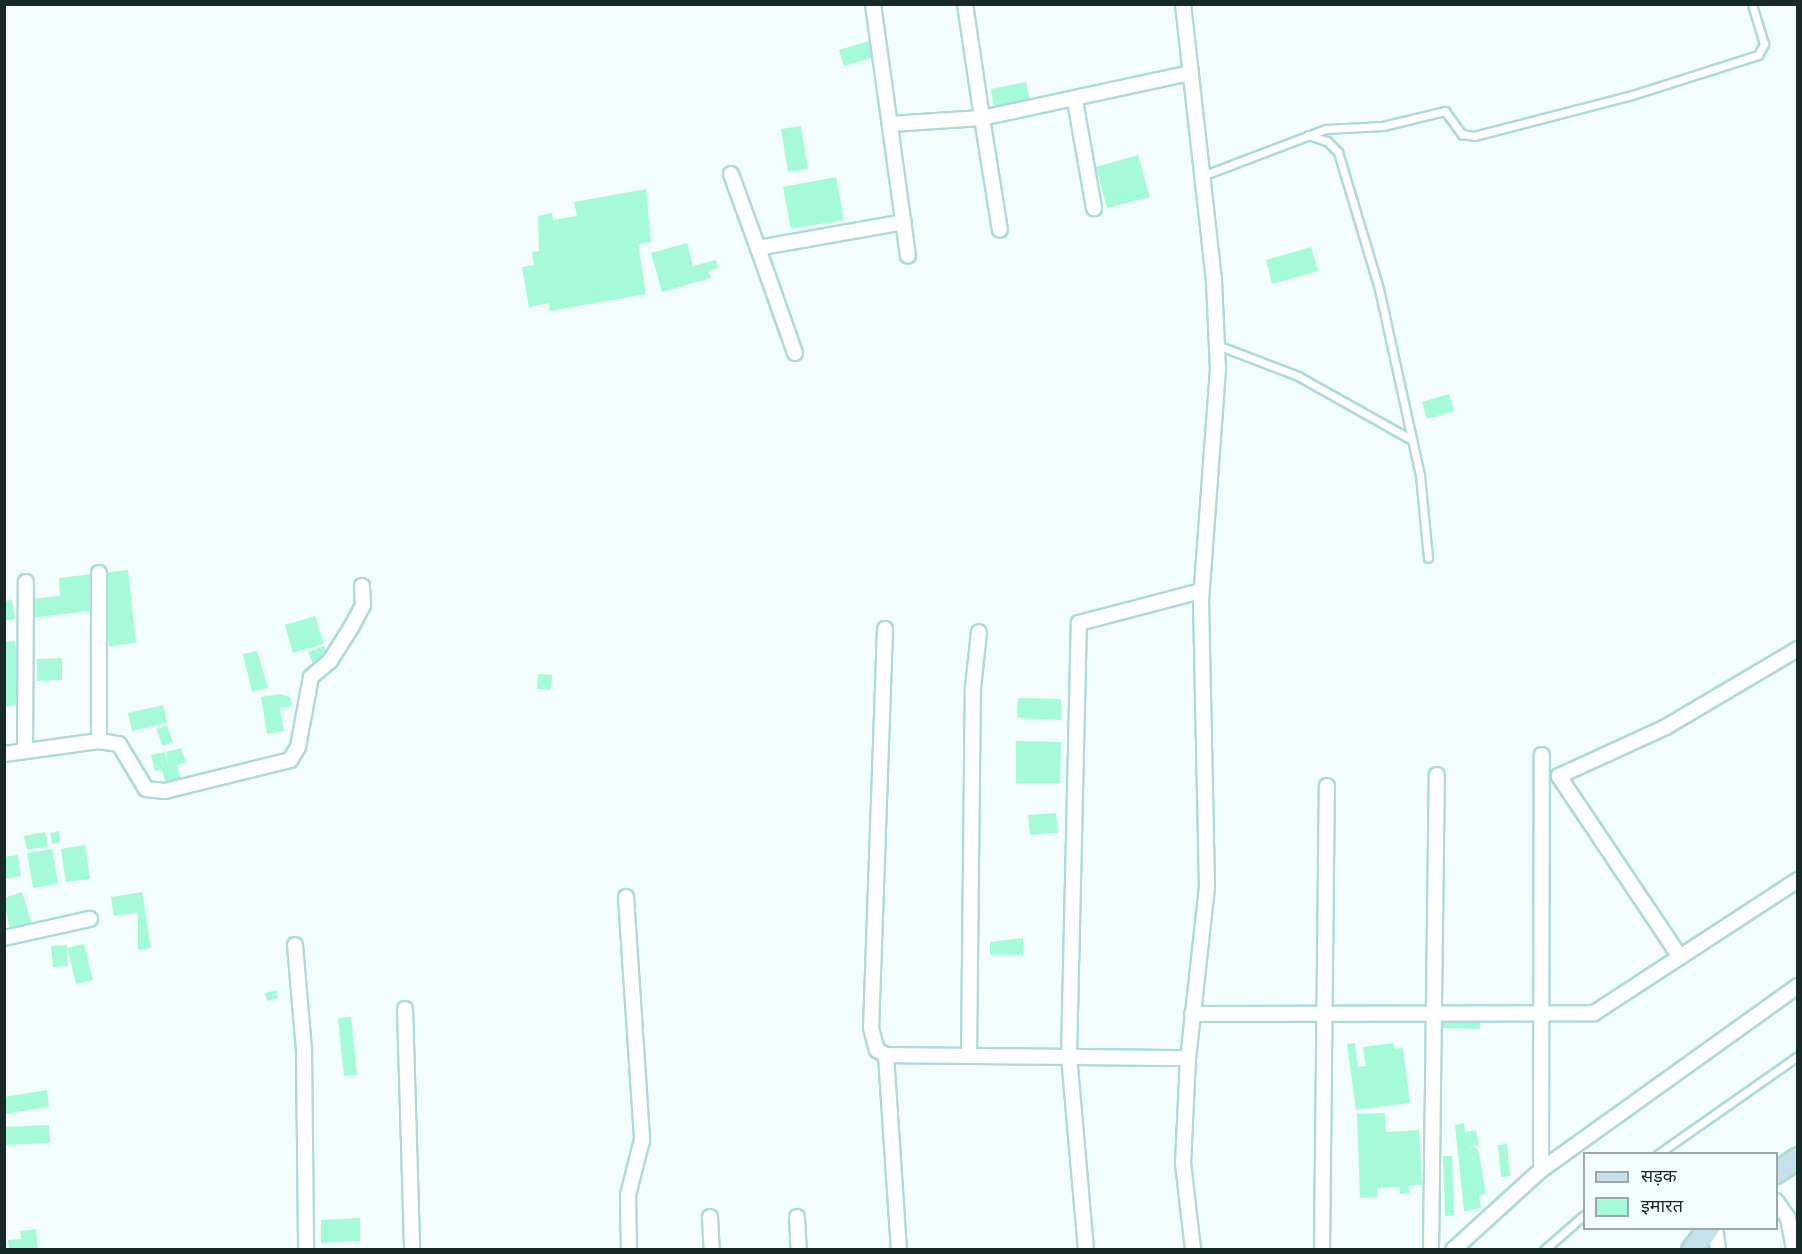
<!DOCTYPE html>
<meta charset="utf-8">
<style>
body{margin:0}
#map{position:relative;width:1802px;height:1254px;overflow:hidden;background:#f4fdfd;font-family:Cabin,"Noto Sans Devanagari",sans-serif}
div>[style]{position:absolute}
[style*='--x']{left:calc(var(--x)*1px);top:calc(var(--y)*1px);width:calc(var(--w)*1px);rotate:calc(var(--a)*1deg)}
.building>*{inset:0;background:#a5fad8}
.roads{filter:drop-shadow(2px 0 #aedada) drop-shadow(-2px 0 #aedada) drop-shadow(0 2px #aedada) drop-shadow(0 -2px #aedada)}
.lane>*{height:7px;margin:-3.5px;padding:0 3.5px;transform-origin:3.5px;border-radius:3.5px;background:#fff}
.street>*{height:14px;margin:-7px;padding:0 7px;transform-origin:7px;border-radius:7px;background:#fff}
.secondary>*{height:20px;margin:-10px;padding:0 10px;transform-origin:10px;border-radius:10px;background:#c5e2ec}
span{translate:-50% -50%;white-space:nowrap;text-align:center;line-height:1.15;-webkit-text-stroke:4.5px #f4fdfd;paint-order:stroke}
.frame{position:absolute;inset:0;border:6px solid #172929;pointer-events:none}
.legend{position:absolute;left:1583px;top:1152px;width:195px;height:78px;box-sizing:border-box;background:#f4fdfd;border:2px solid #9ca8a8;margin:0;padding:8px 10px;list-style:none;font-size:18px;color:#172929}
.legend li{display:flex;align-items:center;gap:12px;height:30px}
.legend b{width:30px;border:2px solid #9ca8a8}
</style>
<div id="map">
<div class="building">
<div style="clip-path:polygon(872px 40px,877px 56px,844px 66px,839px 50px)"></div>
<div style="clip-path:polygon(1026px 82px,1030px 102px,994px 108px,991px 89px)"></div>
<div style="clip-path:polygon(801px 126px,808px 169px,788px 172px,781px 129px)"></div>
<div style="clip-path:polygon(1138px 155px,1150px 197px,1107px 208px,1096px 167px)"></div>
<div style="clip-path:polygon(836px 177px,844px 220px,791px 229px,783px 187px)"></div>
<div style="clip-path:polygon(646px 189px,651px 242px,638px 244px,646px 294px,550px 311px,549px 303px,529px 307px,522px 267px,534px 265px,532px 252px,539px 251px,538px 216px,552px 213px,553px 220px,577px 216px,574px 202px)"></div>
<div style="clip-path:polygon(687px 243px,693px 266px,716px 260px,718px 268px,708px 271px,711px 278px,662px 292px,651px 253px)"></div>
<div style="clip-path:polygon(1311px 247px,1318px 271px,1272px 284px,1266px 260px)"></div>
<div style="clip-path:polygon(1449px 394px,1454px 411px,1427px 419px,1422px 402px)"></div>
<div style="clip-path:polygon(128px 570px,136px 643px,109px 646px,101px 573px)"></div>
<div style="clip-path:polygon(92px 574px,96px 610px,32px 618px,30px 599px,60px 596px,59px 578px)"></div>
<div style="clip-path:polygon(12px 600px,15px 619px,4px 621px,4px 601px)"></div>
<div style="clip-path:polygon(315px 616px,324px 644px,293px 653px,285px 625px)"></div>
<div style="clip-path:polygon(15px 641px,24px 704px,4px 707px,4px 642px)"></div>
<div style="clip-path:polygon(324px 646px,329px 659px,313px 664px,308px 652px)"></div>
<div style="clip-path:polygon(257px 651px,268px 688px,252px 692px,243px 654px)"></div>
<div style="clip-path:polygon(62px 658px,62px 680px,37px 681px,37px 659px)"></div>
<div style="clip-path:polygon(538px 674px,552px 675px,551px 690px,537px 689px)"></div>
<div style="clip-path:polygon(280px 694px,290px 697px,292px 706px,280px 708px,284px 731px,267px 734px,261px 697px)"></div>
<div style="clip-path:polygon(1018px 698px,1061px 699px,1061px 720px,1017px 718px)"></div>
<div style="clip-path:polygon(163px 705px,167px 723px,132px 731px,128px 713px)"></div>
<div style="clip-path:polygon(167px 725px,173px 742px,163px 746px,156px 729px)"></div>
<div style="clip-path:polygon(1016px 741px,1061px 742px,1060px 783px,1016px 783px)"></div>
<div style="clip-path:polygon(181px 748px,186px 763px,177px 765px,182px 783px,167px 787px,162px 770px,155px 771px,151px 755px,165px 752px,169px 769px,166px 752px)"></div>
<div style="clip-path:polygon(1056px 813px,1058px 833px,1030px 835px,1028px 815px)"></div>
<div style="clip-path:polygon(59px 831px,60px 842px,52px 844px,50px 833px)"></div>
<div style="clip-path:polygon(45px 832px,48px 846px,27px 850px,24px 836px)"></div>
<div style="clip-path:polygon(85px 845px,90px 879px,66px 882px,61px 849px)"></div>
<div style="clip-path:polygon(52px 849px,58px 884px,33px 888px,27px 853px)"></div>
<div style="clip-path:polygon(18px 855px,21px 876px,4px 879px,4px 857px)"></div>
<div style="clip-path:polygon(22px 892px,32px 924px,10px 931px,4px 898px)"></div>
<div style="clip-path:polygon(142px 892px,151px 948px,138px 950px,138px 913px,114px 916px,111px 897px)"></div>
<div style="clip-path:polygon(1023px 938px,1023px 955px,990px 955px,990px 942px)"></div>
<div style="clip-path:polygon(84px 944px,93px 980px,76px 984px,67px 948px)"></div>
<div style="clip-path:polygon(67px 945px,68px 966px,53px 967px,51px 946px)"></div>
<div style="clip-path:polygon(277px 990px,278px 998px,267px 1001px,265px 993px)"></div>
<div style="clip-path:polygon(351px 1017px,357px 1075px,344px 1076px,338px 1018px)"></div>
<div style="clip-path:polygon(1442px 1017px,1480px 1018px,1480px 1029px,1441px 1028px)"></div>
<div style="clip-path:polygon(1355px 1043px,1358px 1067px,1366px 1066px,1363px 1047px,1394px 1043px,1395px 1049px,1403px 1048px,1410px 1103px,1356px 1110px,1347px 1044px)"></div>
<div style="clip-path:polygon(47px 1090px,49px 1107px,4px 1114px,4px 1097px)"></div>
<div style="clip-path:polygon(1385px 1113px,1386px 1132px,1419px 1130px,1422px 1185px,1409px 1185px,1410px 1193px,1400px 1194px,1400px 1187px,1377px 1188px,1378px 1197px,1360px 1198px,1357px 1114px)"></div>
<div style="clip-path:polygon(1464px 1123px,1465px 1132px,1476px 1130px,1479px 1146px,1469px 1147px,1478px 1149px,1486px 1194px,1479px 1195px,1481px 1208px,1464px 1211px,1455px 1125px)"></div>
<div style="clip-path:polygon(49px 1125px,50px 1143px,6px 1145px,5px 1127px)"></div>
<div style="clip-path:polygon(1507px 1144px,1510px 1176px,1501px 1177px,1498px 1145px)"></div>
<div style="clip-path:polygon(1443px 1156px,1452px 1156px,1454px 1215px,1445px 1216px)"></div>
<div style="clip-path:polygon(360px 1218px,360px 1241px,321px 1243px,321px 1220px)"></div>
<div style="clip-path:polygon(36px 1229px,38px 1250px,9px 1250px,8px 1240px,21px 1239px,20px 1231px)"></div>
</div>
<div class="roads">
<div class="lane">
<div style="--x:1308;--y:135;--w:20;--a:18"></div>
<div style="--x:1327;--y:141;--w:16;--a:45"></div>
<div style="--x:1338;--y:152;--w:143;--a:73.3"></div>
<div style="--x:1379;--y:289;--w:190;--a:77.6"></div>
<div style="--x:1420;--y:475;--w:83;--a:84.5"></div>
<div style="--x:1202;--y:176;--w:133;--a:-20.8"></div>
<div style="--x:1326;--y:129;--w:57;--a:-3"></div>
<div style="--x:1383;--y:126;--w:64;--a:-13.6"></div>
<div style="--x:1445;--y:111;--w:29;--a:54"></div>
<div style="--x:1462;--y:134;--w:12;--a:9"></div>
<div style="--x:1474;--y:136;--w:160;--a:-14.5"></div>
<div style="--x:1629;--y:96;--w:135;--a:-17.6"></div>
<div style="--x:1758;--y:55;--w:13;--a:-61"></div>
<div style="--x:1764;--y:44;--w:42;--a:-106.7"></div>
<div style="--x:1217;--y:345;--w:87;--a:20.9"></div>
<div style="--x:1298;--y:376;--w:131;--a:29.3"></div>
<div style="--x:1658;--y:1154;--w:171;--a:-35"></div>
<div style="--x:1544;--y:1250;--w:53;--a:-41.2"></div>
</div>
<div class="street">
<div style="--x:873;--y:4;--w:254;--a:82.1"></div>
<div style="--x:965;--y:4;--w:115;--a:81.5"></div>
<div style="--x:982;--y:118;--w:214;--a:-12.2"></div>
<div style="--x:1183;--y:4;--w:279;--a:83.6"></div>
<div style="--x:1214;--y:281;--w:88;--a:87.4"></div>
<div style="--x:1218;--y:369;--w:233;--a:94.2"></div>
<div style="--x:1201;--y:601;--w:286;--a:88.8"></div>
<div style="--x:1207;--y:887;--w:172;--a:96.3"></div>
<div style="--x:1188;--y:1058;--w:105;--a:92.7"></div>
<div style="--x:1183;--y:1163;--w:88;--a:83.4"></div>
<div style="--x:1075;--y:101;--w:109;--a:79.9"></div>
<div style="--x:890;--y:124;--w:92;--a:-3.7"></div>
<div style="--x:982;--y:118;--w:113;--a:80.9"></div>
<div style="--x:731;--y:174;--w:79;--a:70"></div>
<div style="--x:795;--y:353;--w:111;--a:-109.4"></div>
<div style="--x:758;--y:248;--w:148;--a:-10.1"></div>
<div style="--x:885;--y:629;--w:399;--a:92"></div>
<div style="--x:871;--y:1028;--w:23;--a:75"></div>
<div style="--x:877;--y:1050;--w:10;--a:29"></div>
<div style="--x:886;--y:1055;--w:302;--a:0.6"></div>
<div style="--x:99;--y:741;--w:20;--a:9"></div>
<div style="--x:119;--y:744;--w:52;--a:59"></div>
<div style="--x:146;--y:789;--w:19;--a:6"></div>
<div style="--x:165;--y:791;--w:129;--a:-13.9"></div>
<div style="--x:290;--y:760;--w:15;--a:-58"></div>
<div style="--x:298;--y:747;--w:71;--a:-79.5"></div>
<div style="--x:311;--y:677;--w:25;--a:-40"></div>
<div style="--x:330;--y:661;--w:41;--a:-57.8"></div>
<div style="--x:352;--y:626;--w:24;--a:-62"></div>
<div style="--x:363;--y:605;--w:19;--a:-93"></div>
<div style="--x:25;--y:750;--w:168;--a:-89.7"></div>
<div style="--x:4;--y:754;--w:96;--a:-7.8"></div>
<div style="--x:99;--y:741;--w:168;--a:-90"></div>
<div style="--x:626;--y:897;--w:244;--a:86.2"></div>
<div style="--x:642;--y:1140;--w:57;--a:104.3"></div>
<div style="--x:628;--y:1195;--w:55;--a:89"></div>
<div style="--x:4;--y:938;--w:88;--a:-12.5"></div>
<div style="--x:295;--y:945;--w:105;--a:85.1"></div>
<div style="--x:304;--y:1050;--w:200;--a:89.4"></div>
<div style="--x:1680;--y:957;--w:218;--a:-123.8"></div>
<div style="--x:1559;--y:776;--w:118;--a:-24.6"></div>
<div style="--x:1666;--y:727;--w:153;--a:-30.6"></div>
<div style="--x:405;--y:1009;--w:241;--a:88.3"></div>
<div style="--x:1192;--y:1014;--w:402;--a:-0.1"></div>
<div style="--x:1594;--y:1013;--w:244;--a:-33.1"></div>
<div style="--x:886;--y:1055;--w:195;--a:86.2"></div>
<div style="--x:969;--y:1056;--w:368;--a:-89.4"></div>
<div style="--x:973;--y:688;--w:56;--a:-83.9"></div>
<div style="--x:1541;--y:1170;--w:415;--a:-89.9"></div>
<div style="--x:1776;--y:1201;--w:21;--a:55"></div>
<div style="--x:1788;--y:1218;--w:33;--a:79"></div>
<div style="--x:710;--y:1217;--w:33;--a:87"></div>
<div style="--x:797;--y:1217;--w:33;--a:87"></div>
<div style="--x:1715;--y:1228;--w:22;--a:82"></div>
<div style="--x:1086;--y:1250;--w:194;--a:-95"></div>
<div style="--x:1069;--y:1057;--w:434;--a:-88.7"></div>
<div style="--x:1079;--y:623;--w:126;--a:-14.7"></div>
<div style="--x:1322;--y:1250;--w:464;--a:-89.4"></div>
<div style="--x:1431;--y:1250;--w:475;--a:-89.3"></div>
<div style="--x:1453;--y:1250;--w:119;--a:-42.3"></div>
<div style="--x:1541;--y:1170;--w:316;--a:-35.6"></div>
</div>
<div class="secondary">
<div style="--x:1776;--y:1173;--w:27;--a:-34"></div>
<div style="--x:1692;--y:1250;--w:28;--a:-52"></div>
</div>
</div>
<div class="frame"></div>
<ul class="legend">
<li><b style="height:8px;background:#c5e2ec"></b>सड़क</li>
<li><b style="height:16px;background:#a5fad8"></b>इमारत</li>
</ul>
</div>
